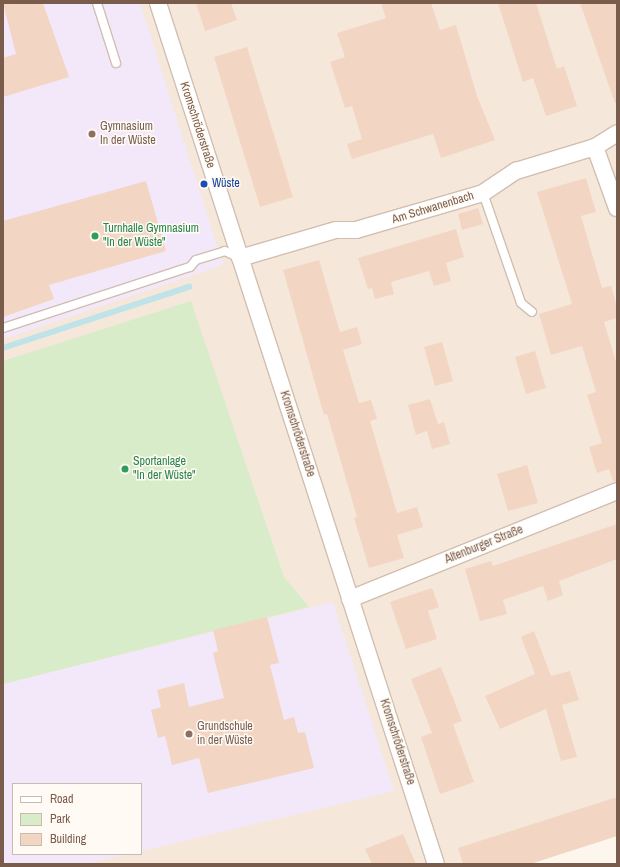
<!DOCTYPE html>
<meta charset="utf-8">
<style>
body{margin:0}
#map{position:relative;width:620px;height:867px;overflow:hidden;background:#fdf6ec;font-family:"Archivo Narrow",sans-serif}
div>[style]{position:absolute}
[style*='--x']{left:calc(var(--x)*1px);top:calc(var(--y)*1px);width:calc(var(--w)*1px);rotate:calc(var(--a)*1deg)}
.residential>*{inset:0;background:#f5e8da}
.education>*{inset:0;background:#f3e8fa}
.green>*{inset:0;background:#d8ecc9}
.stream>*{height:5.5px;margin:-2.75px;padding:0 2.75px;transform-origin:2.75px;border-radius:2.75px;background:#bfe3e8}
.building>*{inset:0;background:#f3d5c3}
.roads{filter:drop-shadow(1px 0 #d1beb0) drop-shadow(-1px 0 #d1beb0) drop-shadow(0 1px #d1beb0) drop-shadow(0 -1px #d1beb0)}
.lane>*{height:8px;margin:-4px;padding:0 4px;transform-origin:4px;border-radius:4px;background:#fff}
.street>*{height:16px;margin:-8px;padding:0 8px;transform-origin:8px;border-radius:8px;background:#fff}
.dots>*{width:11px;height:11px;translate:-50% -50%;box-sizing:border-box;border:2px solid #fffaf3;border-radius:50%}
span{translate:-50% -50%;white-space:nowrap;text-align:center;line-height:1.15;-webkit-text-stroke:3px #fffaf3;paint-order:stroke}
.street-label{font-size:12px;color:#7a5c4d}
.education-label{font-size:12px;color:#785e54}
.left{translate:0 -50%;text-align:left}
.transit-label{font-size:12px;color:#164399}
.leisure-label{font-size:12px;color:#27864d}
.frame{position:absolute;inset:0;border:4px solid #7a5c4d;pointer-events:none}
.legend{position:absolute;left:12px;top:783px;width:130px;height:72px;box-sizing:border-box;background:#fffaf3;border:1px solid #cabbb1;margin:0;padding:5px 7px;list-style:none;font-size:12px;color:#7a5c4d}
.legend li{display:flex;align-items:center;gap:8px;height:20px}
.legend b{width:20px;border:1px solid #cabbb1}
</style>
<div id="map">
<div class="residential">
<div style="clip-path:polygon(evenodd,3px 3px,617px 3px,617px 836px,530px 864px,3px 864px,3px 3px,13px 784px,141px 784px,141px 854px,13px 854px,13px 784px)"></div>
</div>
<div class="education">
<div style="clip-path:polygon(3px 3px,140px 3px,223px 265px,3px 339px)"></div>
<div style="clip-path:polygon(333px 602px,394px 791px,141px 851px,141px 784px,13px 784px,13px 854px,128px 854px,85px 864px,3px 864px,3px 684px)"></div>
</div>
<div class="green">
<div style="clip-path:polygon(191px 301px,284px 577px,309px 607px,3px 684px,3px 361px)"></div>
</div>
<div class="stream">
<div style="--x:3;--y:348;--w:196;--a:-18.2"></div>
</div>
<div class="building">
<div style="clip-path:polygon(3px 3px,43px 3px,69px 77px,3px 97px,3px 58px,16px 54px)"></div>
<div style="clip-path:polygon(196px 3px,231px 3px,237px 20px,205px 31px)"></div>
<div style="clip-path:polygon(381px 3px,431px 3px,440px 30px,456px 25px,477px 96px,495px 140px,441px 158px,433px 134px,352px 159px,347px 144px,362px 139px,352px 106px,345px 108px,330px 62px,345px 57px,337px 33px,386px 18px)"></div>
<div style="clip-path:polygon(498px 3px,536px 3px,557px 69px,564px 66px,577px 106px,546px 116px,533px 78px,523px 82px)"></div>
<div style="clip-path:polygon(580px 3px,617px 3px,617px 103px,615px 103px)"></div>
<div style="clip-path:polygon(247px 47px,293px 197px,260px 207px,214px 57px)"></div>
<div style="clip-path:polygon(586px 178px,596px 212px,581px 216px,602px 288px,611px 286px,617px 307px,617px 318px,604px 322px,617px 365px,617px 481px,613px 481px,609px 469px,597px 473px,589px 447px,602px 443px,587px 395px,596px 392px,582px 346px,551px 355px,539px 314px,572px 304px,537px 192px)"></div>
<div style="clip-path:polygon(146px 181px,166px 251px,49px 285px,54px 299px,3px 317px,3px 221px)"></div>
<div style="clip-path:polygon(478px 208px,483px 224px,462px 230px,458px 214px)"></div>
<div style="clip-path:polygon(456px 229px,464px 257px,446px 263px,451px 281px,434px 286px,429px 271px,391px 282px,394px 294px,375px 299px,372px 288px,368px 289px,358px 258px)"></div>
<div style="clip-path:polygon(319px 260px,340px 332px,357px 327px,362px 344px,343px 350px,359px 403px,371px 400px,377px 419px,370px 421px,397px 513px,417px 507px,423px 527px,397px 535px,404px 558px,369px 568px,354px 518px,357px 517px,327px 414px,324px 415px,283px 270px)"></div>
<div style="clip-path:polygon(442px 342px,453px 381px,435px 386px,424px 347px)"></div>
<div style="clip-path:polygon(535px 351px,546px 388px,526px 394px,515px 357px)"></div>
<div style="clip-path:polygon(430px 399px,438px 424px,444px 422px,450px 444px,432px 449px,427px 431px,416px 435px,408px 405px)"></div>
<div style="clip-path:polygon(527px 465px,538px 503px,508px 511px,497px 474px)"></div>
<div style="clip-path:polygon(617px 524px,617px 559px,559px 581px,563px 595px,548px 601px,543px 586px,503px 600px,507px 614px,480px 621px,465px 569px,491px 561px,493px 566px)"></div>
<div style="clip-path:polygon(432px 588px,439px 607px,428px 611px,437px 639px,406px 649px,390px 602px)"></div>
<div style="clip-path:polygon(267px 617px,279px 663px,270px 665px,284px 720px,294px 717px,298px 733px,305px 732px,314px 768px,208px 793px,199px 758px,172px 765px,165px 736px,158px 738px,151px 710px,161px 707px,157px 690px,184px 683px,189px 707px,224px 698px,213px 653px,218px 651px,213px 630px)"></div>
<div style="clip-path:polygon(534px 631px,551px 676px,570px 671px,579px 700px,562px 705px,577px 757px,561px 761px,546px 709px,500px 729px,485px 696px,535px 674px,521px 637px)"></div>
<div style="clip-path:polygon(441px 667px,462px 721px,453px 724px,474px 782px,440px 794px,421px 737px,432px 733px,411px 679px)"></div>
<div style="clip-path:polygon(617px 797px,617px 836px,530px 864px,463px 864px,458px 848px)"></div>
<div style="clip-path:polygon(403px 834px,416px 864px,372px 864px,365px 849px)"></div>
</div>
<div class="roads">
<div class="lane">
<div style="--x:97;--y:3;--w:63;--a:72.4"></div>
<div style="--x:483;--y:193;--w:116;--a:70.9"></div>
<div style="--x:521;--y:303;--w:14;--a:39"></div>
<div style="--x:3;--y:328;--w:197;--a:-18.1"></div>
<div style="--x:190;--y:267;--w:9;--a:-49"></div>
<div style="--x:196;--y:260;--w:30;--a:-17"></div>
<div style="--x:225;--y:251;--w:16;--a:27"></div>
</div>
<div class="street">
<div style="--x:158;--y:3;--w:905;--a:72.11"></div>
<div style="--x:595;--y:147;--w:65;--a:70.2"></div>
<div style="--x:240;--y:258;--w:100;--a:-16.3"></div>
<div style="--x:336;--y:230;--w:20;--a:0"></div>
<div style="--x:356;--y:230;--w:132;--a:-16.2"></div>
<div style="--x:483;--y:193;--w:40;--a:-34"></div>
<div style="--x:516;--y:171;--w:83;--a:-16.9"></div>
<div style="--x:595;--y:147;--w:26;--a:-32"></div>
<div style="--x:350;--y:599;--w:288;--a:-22"></div>
</div>
</div>
<div class="dots">
<div style="left:92px;top:134px;background:#8d6e63"></div>
<div style="left:204px;top:184px;background:#1a4fb4"></div>
<div style="left:95px;top:236px;background:#2e9e5b"></div>
<div style="left:125px;top:469px;background:#2e9e5b"></div>
<div style="left:189px;top:734px;background:#8d6e63"></div>
</div>
<div class="street-label">
<span style="left:197px;top:125px;rotate:72deg">Kromschröderstraße</span>
<span style="left:433px;top:208px;rotate:-17deg">Am Schwanenbach</span>
<span style="left:297px;top:434px;rotate:72deg">Kromschröderstraße</span>
<span style="left:484px;top:545px;rotate:-22deg">Altenburger Straße</span>
<span style="left:397px;top:742px;rotate:72deg">Kromschröderstraße</span>
</div>
<div class="education-label">
<span class="left" style="left:100px;top:134px">Gymnasium<br>In der Wüste</span>
<span class="left" style="left:197px;top:734px">Grundschule<br>in der Wüste</span>
</div>
<div class="transit-label">
<span class="left" style="left:212px;top:184px">Wüste</span>
</div>
<div class="leisure-label">
<span class="left" style="left:103px;top:236px">Turnhalle Gymnasium<br>"In der Wüste"</span>
<span class="left" style="left:133px;top:469px">Sportanlage<br>"In der Wüste"</span>
</div>
<div class="frame"></div>
<ul class="legend">
<li><b style="height:5px;background:#fff"></b>Road</li>
<li><b style="height:11px;background:#d8ecc9"></b>Park</li>
<li><b style="height:11px;background:#f3d5c3"></b>Building</li>
</ul>
</div>
